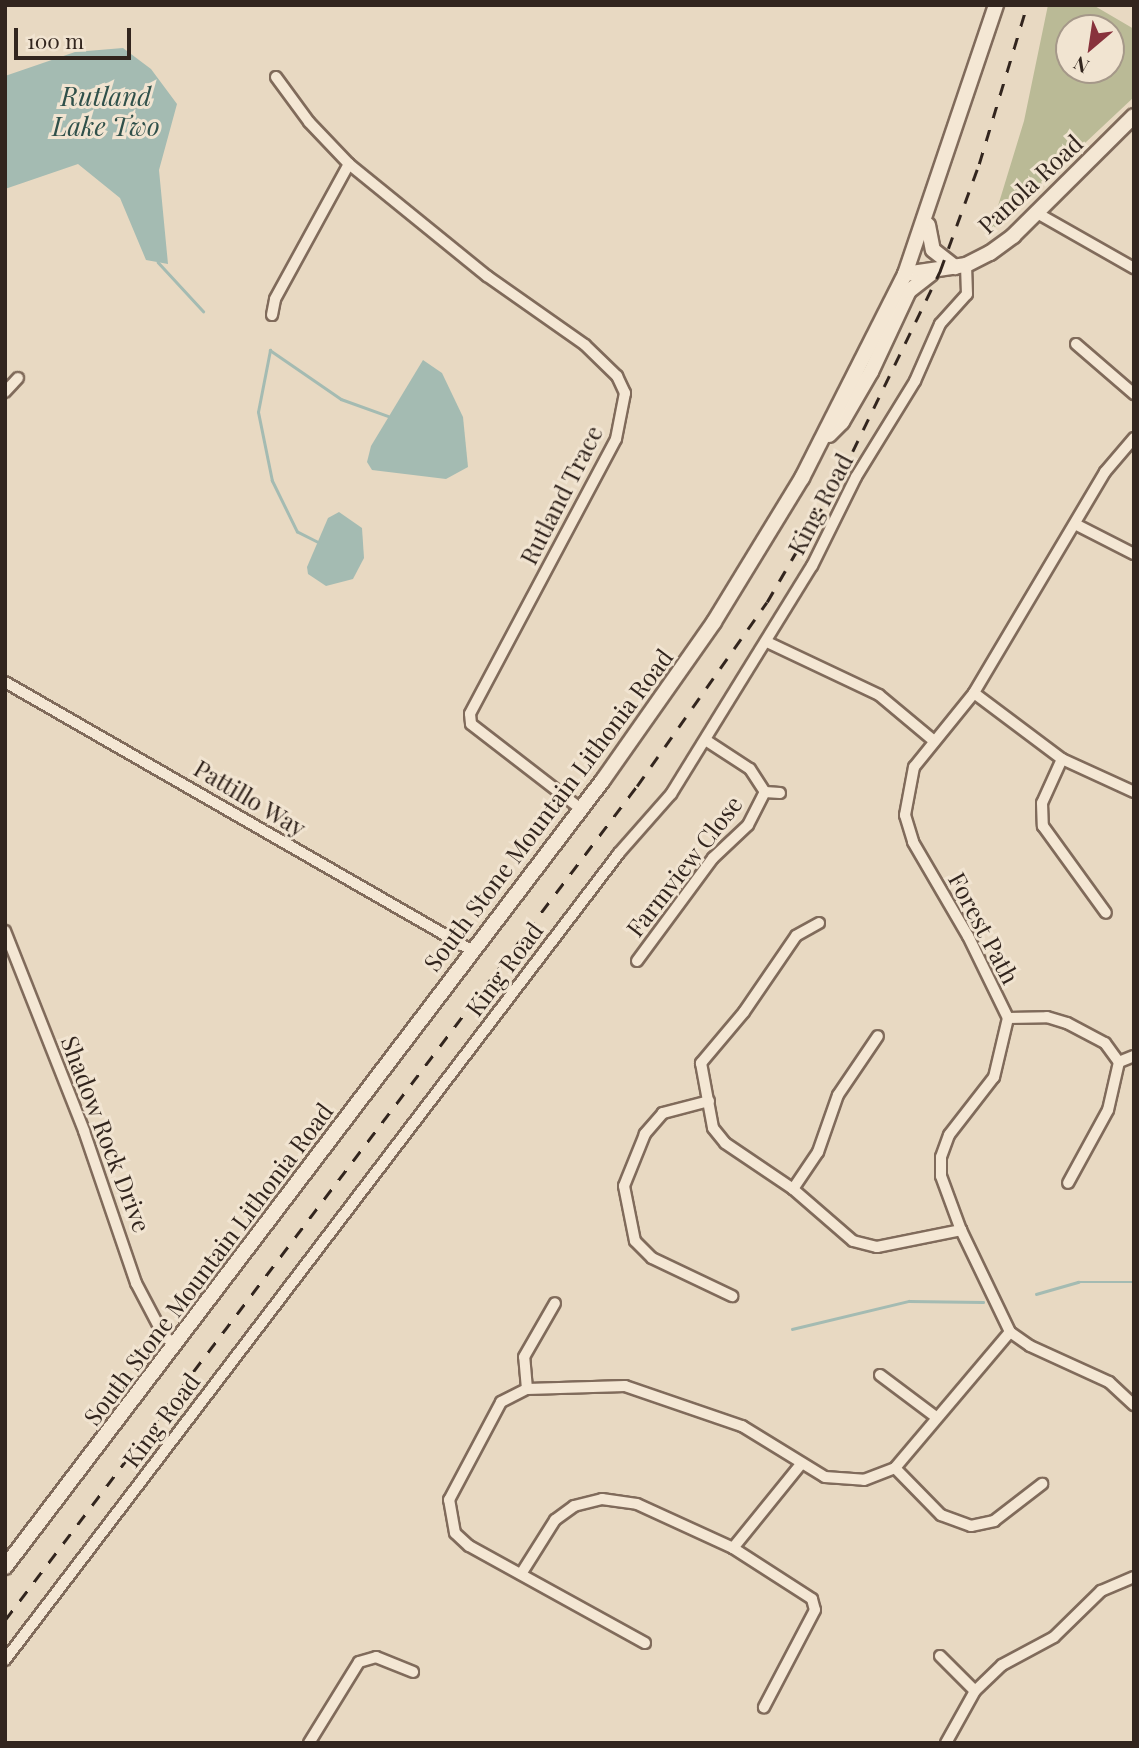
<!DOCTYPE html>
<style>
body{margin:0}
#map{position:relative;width:1139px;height:1748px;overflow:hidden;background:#e8d9c2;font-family:"Playfair Display",serif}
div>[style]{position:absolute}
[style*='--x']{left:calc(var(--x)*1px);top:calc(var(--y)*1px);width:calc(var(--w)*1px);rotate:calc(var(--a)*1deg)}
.cemetery>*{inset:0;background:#baba96}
.water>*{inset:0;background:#a4bbb2}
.stream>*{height:2.5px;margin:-1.25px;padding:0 1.25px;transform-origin:1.25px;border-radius:1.25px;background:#a4bbb2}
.roads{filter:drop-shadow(2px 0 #806b5b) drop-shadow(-2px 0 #806b5b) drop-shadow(0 2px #806b5b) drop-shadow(0 -2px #806b5b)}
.minor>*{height:10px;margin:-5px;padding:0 5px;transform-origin:5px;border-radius:5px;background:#f4e7d4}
.secondary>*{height:14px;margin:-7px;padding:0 7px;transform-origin:7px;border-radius:7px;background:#f4e7d4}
.rail>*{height:2.5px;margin-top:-1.25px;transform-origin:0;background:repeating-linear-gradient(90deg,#32251e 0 12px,transparent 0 24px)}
span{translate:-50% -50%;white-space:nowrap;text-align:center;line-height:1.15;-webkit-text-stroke:6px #f1e4d1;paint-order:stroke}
.street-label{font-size:24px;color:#32251e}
.water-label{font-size:26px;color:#2f504a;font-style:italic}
.frame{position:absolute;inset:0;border:7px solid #32251e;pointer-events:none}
.north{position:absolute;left:1055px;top:14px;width:70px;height:70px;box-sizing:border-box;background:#f1e4d1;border:2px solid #a59889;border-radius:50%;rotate:209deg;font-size:19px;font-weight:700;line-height:28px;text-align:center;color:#32251e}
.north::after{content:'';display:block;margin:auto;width:24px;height:32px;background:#88323c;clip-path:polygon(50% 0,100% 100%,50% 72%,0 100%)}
.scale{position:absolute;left:14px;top:28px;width:117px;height:32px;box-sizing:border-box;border:4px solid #32251e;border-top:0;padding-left:9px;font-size:21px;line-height:24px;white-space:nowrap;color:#32251e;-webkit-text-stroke:5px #f1e4d1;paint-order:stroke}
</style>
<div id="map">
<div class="cemetery">
<div style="clip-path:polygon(evenodd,1048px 5px,1093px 5px,1134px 29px,1134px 97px,990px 232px,1024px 121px,1048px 5px,1069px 28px,1111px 28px,1111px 70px,1069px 70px,1069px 28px)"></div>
</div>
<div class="water">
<div style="clip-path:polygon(123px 48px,151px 69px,177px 104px,159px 170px,168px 264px,146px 260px,120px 198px,78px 164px,5px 189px,5px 76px,75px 52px)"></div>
<div style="clip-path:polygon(423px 360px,442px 373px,463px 417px,468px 467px,446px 479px,372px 470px,367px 462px,371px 446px)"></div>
<div style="clip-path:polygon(339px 512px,362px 528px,364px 558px,353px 579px,326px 586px,308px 574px,307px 567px,328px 518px)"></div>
</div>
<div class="stream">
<div style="--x:158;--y:262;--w:67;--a:47.4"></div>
<div style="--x:317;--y:542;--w:22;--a:-153"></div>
<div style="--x:297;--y:532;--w:57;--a:-116.1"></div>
<div style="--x:272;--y:481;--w:70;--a:-101.5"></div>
<div style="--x:258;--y:412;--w:63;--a:-79"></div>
<div style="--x:270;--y:350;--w:86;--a:34.6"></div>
<div style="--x:341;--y:399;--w:50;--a:19.9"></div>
<div style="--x:1036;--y:1294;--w:44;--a:-15.9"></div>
<div style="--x:1078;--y:1282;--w:56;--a:0"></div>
<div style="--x:792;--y:1329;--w:120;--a:-13.5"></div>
<div style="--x:909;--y:1301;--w:74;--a:0.8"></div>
</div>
<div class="roads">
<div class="minor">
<div style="--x:276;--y:77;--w:56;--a:53.7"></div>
<div style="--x:309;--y:122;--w:58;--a:46.4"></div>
<div style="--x:349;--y:164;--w:178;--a:39.1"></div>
<div style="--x:487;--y:276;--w:120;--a:35.1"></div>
<div style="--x:585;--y:345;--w:45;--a:44.1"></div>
<div style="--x:617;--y:376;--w:19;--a:65"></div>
<div style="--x:625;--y:393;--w:47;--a:101.1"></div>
<div style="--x:616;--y:439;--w:311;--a:118"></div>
<div style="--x:470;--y:714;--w:10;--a:84"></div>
<div style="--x:471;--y:724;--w:139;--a:37.7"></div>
<div style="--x:1037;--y:213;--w:112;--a:29.6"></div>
<div style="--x:272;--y:315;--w:16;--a:-79"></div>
<div style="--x:275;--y:299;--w:154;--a:-61.3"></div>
<div style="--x:1076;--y:344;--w:77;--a:40.8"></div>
<div style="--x:5;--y:392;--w:19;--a:-47"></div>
<div style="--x:1134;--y:438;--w:45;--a:130.5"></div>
<div style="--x:1105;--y:472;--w:257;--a:120.7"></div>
<div style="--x:974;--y:693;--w:95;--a:129"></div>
<div style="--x:914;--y:767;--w:49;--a:100.6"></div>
<div style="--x:905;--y:815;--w:28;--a:73"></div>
<div style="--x:913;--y:842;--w:109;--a:59.7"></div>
<div style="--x:968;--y:936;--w:91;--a:64"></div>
<div style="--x:1008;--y:1018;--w:61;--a:103.3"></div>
<div style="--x:994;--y:1077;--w:73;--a:127.8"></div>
<div style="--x:949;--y:1135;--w:23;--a:110"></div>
<div style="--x:941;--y:1157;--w:19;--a:90"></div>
<div style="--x:941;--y:1176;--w:58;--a:69.7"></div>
<div style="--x:961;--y:1230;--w:113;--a:64.3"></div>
<div style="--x:1010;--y:1332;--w:24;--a:35"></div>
<div style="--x:1030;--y:1346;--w:87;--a:24.5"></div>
<div style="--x:1109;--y:1382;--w:34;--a:43"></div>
<div style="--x:1075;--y:524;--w:66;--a:27"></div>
<div style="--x:767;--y:642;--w:124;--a:25.3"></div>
<div style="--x:879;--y:695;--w:72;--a:39.9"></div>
<div style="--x:5;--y:682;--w:540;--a:29.89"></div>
<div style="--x:974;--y:693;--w:110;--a:36.9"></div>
<div style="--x:1062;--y:759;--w:79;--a:24.6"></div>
<div style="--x:707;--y:741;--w:51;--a:33.1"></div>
<div style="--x:750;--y:769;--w:27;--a:57"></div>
<div style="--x:1062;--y:759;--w:48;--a:114.4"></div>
<div style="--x:1042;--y:803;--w:23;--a:88"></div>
<div style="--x:1043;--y:826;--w:107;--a:54.1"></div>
<div style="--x:765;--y:792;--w:15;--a:4"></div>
<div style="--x:819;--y:923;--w:26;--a:151"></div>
<div style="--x:796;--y:936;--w:92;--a:124.4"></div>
<div style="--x:744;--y:1012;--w:67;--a:130.1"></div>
<div style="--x:701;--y:1063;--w:66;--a:79.5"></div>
<div style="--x:713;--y:1128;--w:19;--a:51"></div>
<div style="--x:725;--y:1143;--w:82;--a:34.1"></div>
<div style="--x:793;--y:1189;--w:79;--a:40.9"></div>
<div style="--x:853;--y:1241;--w:25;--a:14"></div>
<div style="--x:877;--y:1247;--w:86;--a:-11.4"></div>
<div style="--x:5;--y:931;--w:215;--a:68.4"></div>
<div style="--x:84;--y:1131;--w:161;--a:71.1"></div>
<div style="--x:136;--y:1283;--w:60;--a:62.2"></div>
<div style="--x:164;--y:1336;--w:15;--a:37"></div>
<div style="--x:637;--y:961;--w:128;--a:-53.6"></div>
<div style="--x:713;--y:858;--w:48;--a:-43.3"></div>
<div style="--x:748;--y:825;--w:37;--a:-63"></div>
<div style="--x:1008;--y:1018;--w:39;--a:-1"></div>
<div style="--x:1047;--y:1017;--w:21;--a:17"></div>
<div style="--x:1067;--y:1023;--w:43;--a:27.8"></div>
<div style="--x:1105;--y:1043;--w:24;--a:54"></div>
<div style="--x:1119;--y:1062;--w:49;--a:102.9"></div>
<div style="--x:1108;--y:1110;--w:83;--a:118.7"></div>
<div style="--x:1119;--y:1062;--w:16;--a:-22"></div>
<div style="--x:709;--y:1101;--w:48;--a:165.4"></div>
<div style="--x:663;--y:1113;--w:28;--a:131"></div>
<div style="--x:645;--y:1134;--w:56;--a:112"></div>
<div style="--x:624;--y:1186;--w:56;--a:78.7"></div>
<div style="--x:635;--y:1241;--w:24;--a:45"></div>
<div style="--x:652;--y:1258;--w:89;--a:25.4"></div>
<div style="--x:793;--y:1189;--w:45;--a:-56"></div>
<div style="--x:818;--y:1152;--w:60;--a:-70.7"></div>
<div style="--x:838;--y:1095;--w:71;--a:-55.9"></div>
<div style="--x:880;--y:1375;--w:70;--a:36.9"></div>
<div style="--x:527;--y:1389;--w:32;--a:-95"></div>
<div style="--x:524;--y:1357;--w:62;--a:-60.1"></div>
<div style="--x:895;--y:1468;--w:66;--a:45.6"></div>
<div style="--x:941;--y:1515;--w:32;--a:20"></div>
<div style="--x:971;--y:1526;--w:24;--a:-12"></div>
<div style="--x:994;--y:1521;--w:61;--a:-37.6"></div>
<div style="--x:733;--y:1548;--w:94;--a:32.8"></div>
<div style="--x:812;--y:1599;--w:11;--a:75"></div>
<div style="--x:815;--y:1610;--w:110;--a:117.7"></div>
<div style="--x:521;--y:1574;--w:64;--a:-57.8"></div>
<div style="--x:555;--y:1520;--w:24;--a:-36"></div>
<div style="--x:574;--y:1506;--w:29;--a:-14"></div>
<div style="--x:602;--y:1499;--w:35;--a:8"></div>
<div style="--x:637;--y:1504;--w:106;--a:24.6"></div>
<div style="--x:733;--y:1548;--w:108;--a:-51"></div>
<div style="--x:645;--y:1643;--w:201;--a:-151.1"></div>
<div style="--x:469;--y:1546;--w:19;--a:-137"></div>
<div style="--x:455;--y:1533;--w:34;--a:-100"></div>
<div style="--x:449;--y:1500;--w:111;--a:-62"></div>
<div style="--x:501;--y:1402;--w:29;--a:-27"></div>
<div style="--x:527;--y:1389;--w:98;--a:-1.8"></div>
<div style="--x:625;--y:1386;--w:124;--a:18.9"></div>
<div style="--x:742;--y:1426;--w:97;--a:31.6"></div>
<div style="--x:825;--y:1477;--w:39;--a:4"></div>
<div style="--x:864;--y:1480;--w:33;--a:-21"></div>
<div style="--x:895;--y:1468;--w:178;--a:-49.8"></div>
<div style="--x:940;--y:1656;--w:49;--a:45"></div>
<div style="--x:5;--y:1660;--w:1014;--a:-52.73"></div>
<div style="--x:619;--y:853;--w:79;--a:-48.6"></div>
<div style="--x:671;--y:794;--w:268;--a:-58.3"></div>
<div style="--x:812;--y:566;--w:99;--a:-63.7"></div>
<div style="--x:856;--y:477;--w:113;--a:-58.4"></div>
<div style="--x:915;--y:381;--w:62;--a:-66.3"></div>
<div style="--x:940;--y:324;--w:40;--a:-48"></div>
<div style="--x:967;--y:294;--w:29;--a:-92"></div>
<div style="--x:309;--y:1743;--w:95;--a:-58.3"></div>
<div style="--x:359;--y:1662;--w:18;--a:-16"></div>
<div style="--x:376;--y:1657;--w:40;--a:22"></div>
<div style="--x:946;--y:1743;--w:60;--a:-60.9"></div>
<div style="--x:975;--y:1691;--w:37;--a:-44"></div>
<div style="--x:1002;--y:1665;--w:59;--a:-28.3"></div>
<div style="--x:1054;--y:1637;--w:66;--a:-44.4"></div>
<div style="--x:1101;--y:1591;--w:36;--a:-23"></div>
</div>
<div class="secondary">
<div style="--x:928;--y:225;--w:25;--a:79"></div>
<div style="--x:933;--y:250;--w:28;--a:38"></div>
<div style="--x:905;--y:274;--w:62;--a:-8.4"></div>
<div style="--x:966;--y:265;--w:27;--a:-27"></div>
<div style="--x:990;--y:253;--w:29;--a:-36"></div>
<div style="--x:1013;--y:236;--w:170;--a:-44.8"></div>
<div style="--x:829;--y:435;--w:18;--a:-45"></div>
<div style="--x:842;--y:422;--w:58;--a:-59.9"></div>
<div style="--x:871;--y:372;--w:89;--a:-64.9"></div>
<div style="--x:909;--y:291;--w:28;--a:-38"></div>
<div style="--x:5;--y:1567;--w:988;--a:-52.77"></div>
<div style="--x:603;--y:780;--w:193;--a:-54.9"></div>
<div style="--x:714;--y:622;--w:169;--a:-58.6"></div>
<div style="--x:802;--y:478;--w:229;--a:-63.2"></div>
<div style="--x:905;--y:274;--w:284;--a:-71.3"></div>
</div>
</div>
<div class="rail">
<div style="--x:5;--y:1620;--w:1046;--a:-52.85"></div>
<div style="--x:637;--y:786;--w:225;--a:-54.8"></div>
<div style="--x:767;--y:602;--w:149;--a:-59.8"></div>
<div style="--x:842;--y:473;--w:225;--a:-64.1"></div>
<div style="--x:940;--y:271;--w:114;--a:-70"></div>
<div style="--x:979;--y:164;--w:166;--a:-73.2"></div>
</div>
<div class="street-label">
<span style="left:1030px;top:184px;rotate:-43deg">Panola Road</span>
<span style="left:561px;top:495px;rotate:-63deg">Rutland Trace</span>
<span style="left:820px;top:504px;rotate:-62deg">King Road</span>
<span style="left:250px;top:798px;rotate:31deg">Pattillo Way</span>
<span style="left:548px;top:810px;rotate:-53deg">South Stone Mountain Lithonia Road</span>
<span style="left:684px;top:866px;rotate:-52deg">Farmview Close</span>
<span style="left:984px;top:928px;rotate:62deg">Forest Path</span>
<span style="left:504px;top:969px;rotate:-53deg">King Road</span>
<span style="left:106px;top:1134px;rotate:69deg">Shadow Rock Drive</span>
<span style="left:208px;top:1264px;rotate:-53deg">South Stone Mountain Lithonia Road</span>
<span style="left:161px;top:1420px;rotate:-53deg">King Road</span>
</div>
<div class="water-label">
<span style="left:106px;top:111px">Rutland<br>Lake Two</span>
</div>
<div class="frame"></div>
<div class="north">N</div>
<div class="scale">100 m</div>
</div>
